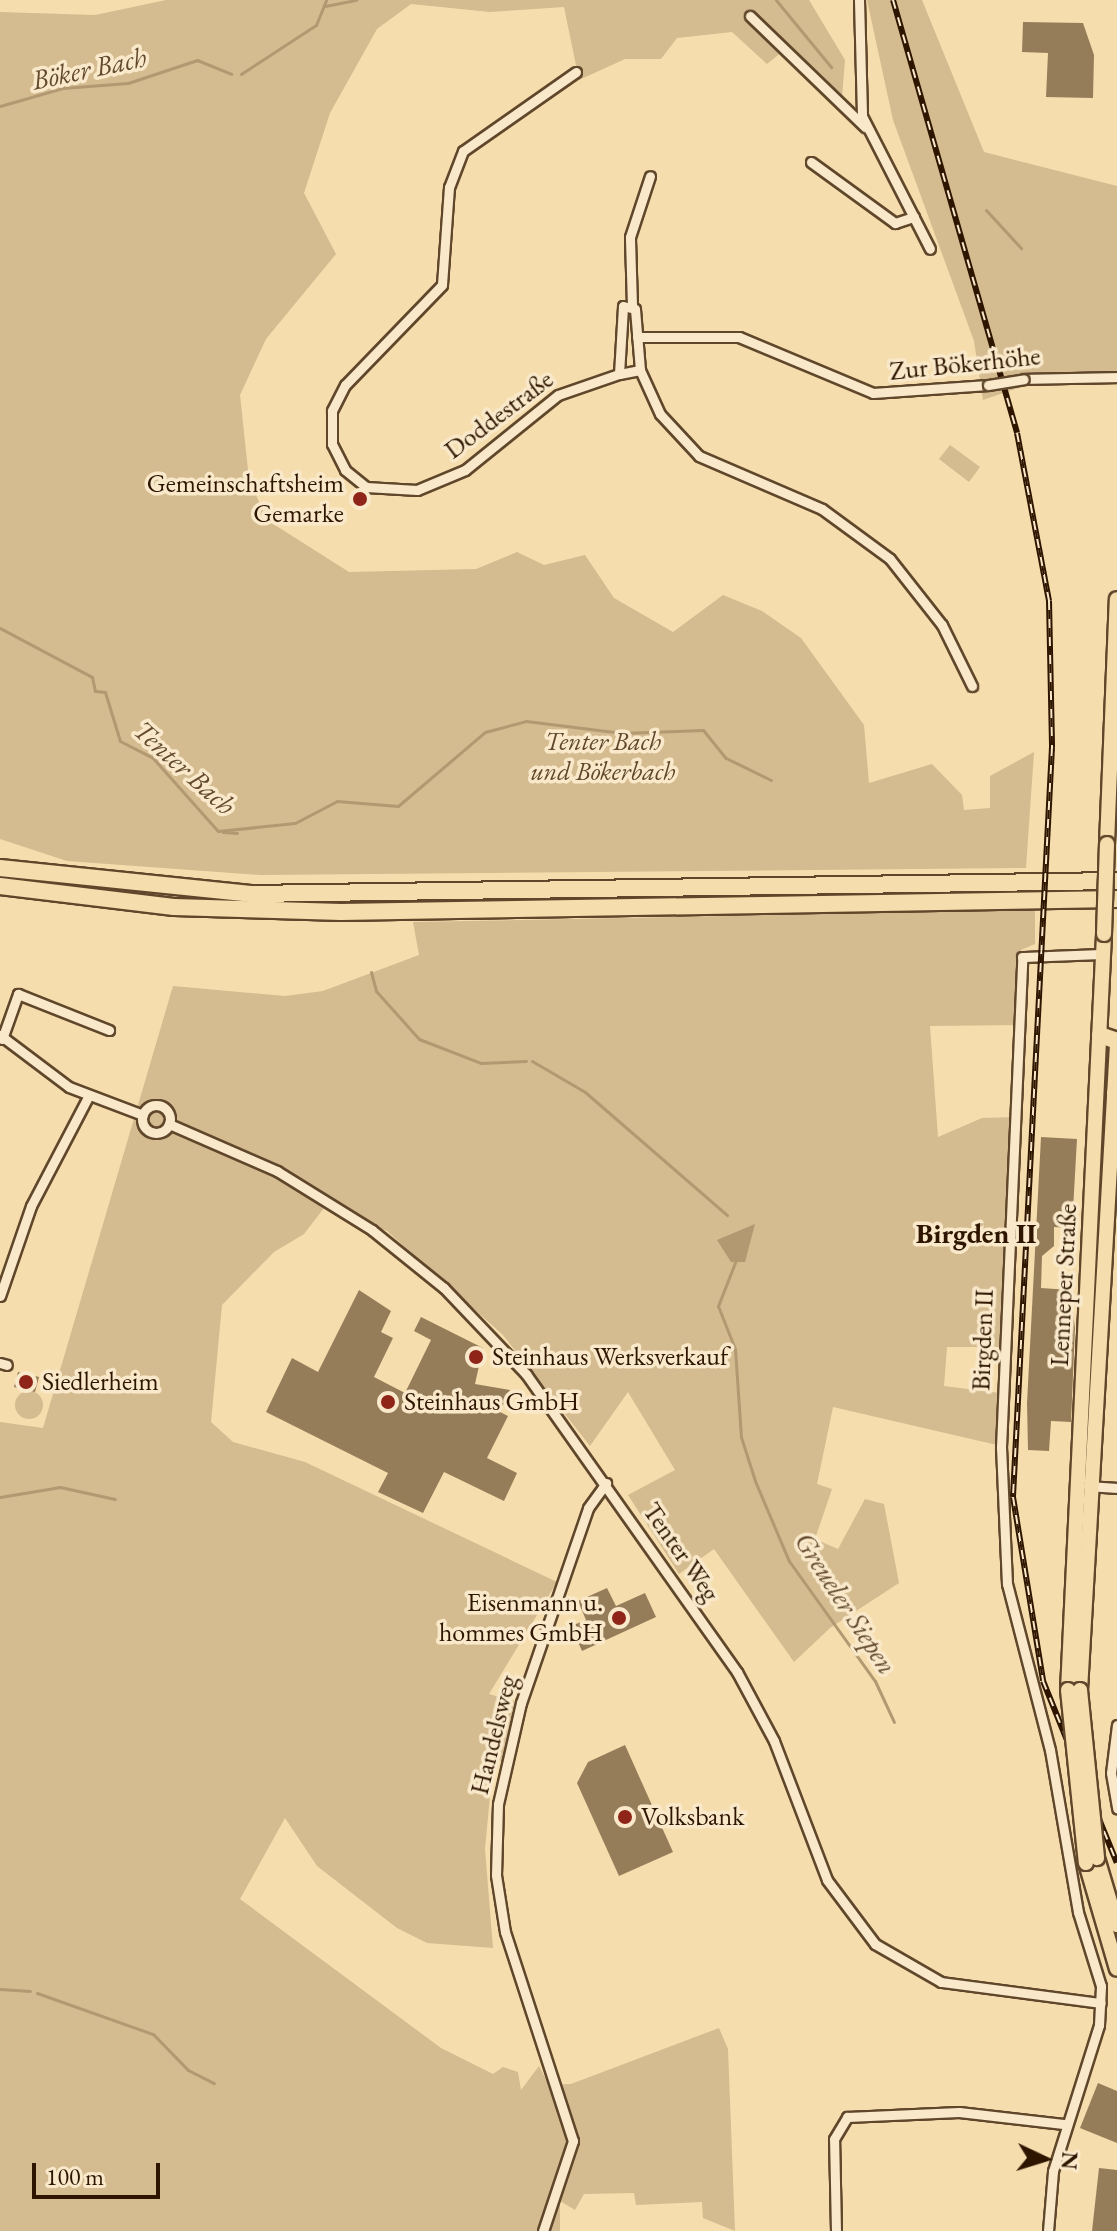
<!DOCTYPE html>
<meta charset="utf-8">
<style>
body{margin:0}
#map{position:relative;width:1117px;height:2231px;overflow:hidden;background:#f6ddad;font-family:"EB Garamond",serif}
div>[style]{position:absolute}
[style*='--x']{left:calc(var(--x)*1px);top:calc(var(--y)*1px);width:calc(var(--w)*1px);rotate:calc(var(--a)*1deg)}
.green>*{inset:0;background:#d4bb90}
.round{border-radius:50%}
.water>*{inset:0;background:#b29972}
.stream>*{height:3px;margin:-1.5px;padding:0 1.5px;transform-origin:1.5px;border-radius:1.5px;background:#b29972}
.building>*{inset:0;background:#967d5a}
.roads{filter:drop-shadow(2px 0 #60472b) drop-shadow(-2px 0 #60472b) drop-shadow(0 2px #60472b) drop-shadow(0 -2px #60472b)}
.minor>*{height:9px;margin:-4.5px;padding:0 4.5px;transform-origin:4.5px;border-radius:4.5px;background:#f9e9ca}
.minor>.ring{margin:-4.5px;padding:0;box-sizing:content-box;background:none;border:9px solid #f9e9ca;border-radius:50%}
.primary>*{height:14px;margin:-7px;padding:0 7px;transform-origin:7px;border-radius:7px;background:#f6ddad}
.motorway>*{height:16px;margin:-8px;padding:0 8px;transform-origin:8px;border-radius:8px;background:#f6ddad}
.rail>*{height:6px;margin-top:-3px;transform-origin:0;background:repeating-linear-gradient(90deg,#f9e9ca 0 9px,#2e1500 0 18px);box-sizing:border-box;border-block:2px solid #2e1500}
.bridges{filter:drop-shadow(2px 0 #60472b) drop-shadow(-2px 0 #60472b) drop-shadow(0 2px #60472b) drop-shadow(0 -2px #60472b)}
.minor-bridge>*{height:9px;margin:-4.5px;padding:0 4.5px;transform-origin:4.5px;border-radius:4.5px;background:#f9e9ca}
.primary-bridge>*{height:14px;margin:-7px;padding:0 7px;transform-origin:7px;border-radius:7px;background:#f6ddad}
.dots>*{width:22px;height:22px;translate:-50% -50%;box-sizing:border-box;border:4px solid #f9e9ca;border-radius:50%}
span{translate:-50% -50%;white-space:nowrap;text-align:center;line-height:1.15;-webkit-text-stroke:7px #f9e9ca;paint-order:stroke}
.street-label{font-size:26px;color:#2e1500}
.poi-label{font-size:26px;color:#2e1500}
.right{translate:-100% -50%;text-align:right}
.left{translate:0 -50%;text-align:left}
.park-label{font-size:26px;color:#60472b;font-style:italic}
.water-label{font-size:28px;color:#634a2e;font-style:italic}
.neighbourhood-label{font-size:28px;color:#2e1500;font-weight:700}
.north{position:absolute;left:1005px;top:2119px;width:80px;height:80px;-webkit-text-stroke:6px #f9e9ca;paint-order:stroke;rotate:94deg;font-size:22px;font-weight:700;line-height:32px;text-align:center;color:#2e1500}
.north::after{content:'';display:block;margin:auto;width:28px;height:36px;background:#2e1500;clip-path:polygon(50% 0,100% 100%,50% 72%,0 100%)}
.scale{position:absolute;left:32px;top:2163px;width:128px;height:36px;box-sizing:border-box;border:4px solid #2e1500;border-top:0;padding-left:10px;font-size:24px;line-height:28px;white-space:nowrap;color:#2e1500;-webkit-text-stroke:6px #f9e9ca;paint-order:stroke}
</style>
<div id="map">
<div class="green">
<div style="clip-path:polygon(166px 0,809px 0,845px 60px,841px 110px,783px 51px,767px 64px,732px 32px,677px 38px,661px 59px,625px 59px,579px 80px,564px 7px,490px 12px,411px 4px,377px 29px,330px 113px,304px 193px,336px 254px,266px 339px,240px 395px,249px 479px,267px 520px,349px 572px,476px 569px,517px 552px,544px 565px,585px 555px,614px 598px,673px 632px,723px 595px,762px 611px,801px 638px,864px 725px,869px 783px,932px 764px,962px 795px,964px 810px,990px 808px,990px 776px,1034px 752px,1026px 868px,261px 875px,67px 861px,0 839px,0 12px,95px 15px)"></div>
<div style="clip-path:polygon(867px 0,922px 0,984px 152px,1117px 186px,1117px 381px,1030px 384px,983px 400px,974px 341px,893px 120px)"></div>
<div style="clip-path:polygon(950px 445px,980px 467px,969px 482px,939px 459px)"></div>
<div style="clip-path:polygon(1035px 910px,1035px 944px,1021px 950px,1021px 1025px,930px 1026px,938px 1137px,982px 1118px,1016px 1117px,1002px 1347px,947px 1347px,944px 1386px,1000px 1393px,997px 1445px,833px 1407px,817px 1484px,832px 1489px,815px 1539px,838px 1549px,865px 1499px,884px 1504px,899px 1583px,830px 1628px,794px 1662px,714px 1549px,679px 1574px,628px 1495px,675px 1470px,628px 1392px,590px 1446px,503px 1335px,387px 1231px,324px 1208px,304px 1234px,274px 1252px,222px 1305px,211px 1422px,233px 1442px,305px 1462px,557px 1582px,489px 1694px,528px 1705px,508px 1769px,494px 1754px,485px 1849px,493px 1948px,427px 1943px,397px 1928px,317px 1866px,285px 1818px,240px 1899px,441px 2048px,493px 2074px,503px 2067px,518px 2072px,521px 2090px,539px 2066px,549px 2085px,571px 2084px,719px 2028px,728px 2049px,735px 2231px,703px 2218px,702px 2202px,636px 2205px,634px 2193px,584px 2194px,575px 2210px,560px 2201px,560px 2231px,0 2231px,0 1422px,43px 1428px,173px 986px,285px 996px,323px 991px,419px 955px,413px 922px)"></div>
<div class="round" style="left:15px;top:1391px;width:28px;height:28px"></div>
</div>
<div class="water">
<div style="clip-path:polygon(755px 1224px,745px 1262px,731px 1262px,717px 1240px)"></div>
</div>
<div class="stream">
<div style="--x:776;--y:0;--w:87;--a:50.6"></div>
<div style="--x:325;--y:6;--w:32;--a:-11"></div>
<div style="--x:241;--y:74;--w:90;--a:-33.2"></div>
<div style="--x:316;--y:25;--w:27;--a:-68"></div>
<div style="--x:0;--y:106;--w:66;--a:-15.9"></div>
<div style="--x:63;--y:88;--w:65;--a:-4.4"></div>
<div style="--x:128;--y:83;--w:73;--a:-18.4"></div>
<div style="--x:197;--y:60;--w:37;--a:22"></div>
<div style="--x:986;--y:210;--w:52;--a:47.4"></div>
<div style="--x:0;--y:628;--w:104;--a:28"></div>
<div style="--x:92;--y:677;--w:14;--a:78"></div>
<div style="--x:95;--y:691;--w:10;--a:6"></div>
<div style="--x:105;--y:692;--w:51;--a:73"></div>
<div style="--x:120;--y:741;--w:36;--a:27"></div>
<div style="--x:152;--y:757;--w:99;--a:48.3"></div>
<div style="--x:218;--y:831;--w:77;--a:-5.9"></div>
<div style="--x:295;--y:823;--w:47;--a:-27.6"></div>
<div style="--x:337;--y:801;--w:61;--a:4.7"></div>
<div style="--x:398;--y:806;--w:114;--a:-40.4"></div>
<div style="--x:485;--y:732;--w:42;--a:-15"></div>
<div style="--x:526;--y:721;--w:97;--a:7.1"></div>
<div style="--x:622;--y:733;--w:81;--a:-2.1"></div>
<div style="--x:703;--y:730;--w:36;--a:51"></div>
<div style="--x:726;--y:758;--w:50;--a:26.1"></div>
<div style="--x:223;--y:832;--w:14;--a:4"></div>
<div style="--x:371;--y:972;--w:20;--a:75"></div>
<div style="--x:376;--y:991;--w:64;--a:48.1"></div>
<div style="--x:419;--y:1039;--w:66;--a:21.2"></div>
<div style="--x:481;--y:1063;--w:45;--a:-2.5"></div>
<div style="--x:532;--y:1061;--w:61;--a:30.3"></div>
<div style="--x:585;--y:1092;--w:188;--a:40.9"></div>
<div style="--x:736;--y:1260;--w:49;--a:111.4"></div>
<div style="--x:718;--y:1306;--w:46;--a:68.4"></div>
<div style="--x:735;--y:1349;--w:88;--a:86.1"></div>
<div style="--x:741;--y:1437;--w:46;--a:72.3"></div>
<div style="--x:755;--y:1481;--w:87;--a:67"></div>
<div style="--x:789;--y:1561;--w:148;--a:54.4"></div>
<div style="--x:875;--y:1681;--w:45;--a:65.1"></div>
<div style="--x:0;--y:1497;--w:61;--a:-9.5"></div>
<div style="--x:60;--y:1487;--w:56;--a:12.3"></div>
<div style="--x:0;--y:1989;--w:30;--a:4"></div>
<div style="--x:37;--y:1993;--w:123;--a:19.5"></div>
<div style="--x:153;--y:2034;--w:50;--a:45.8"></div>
<div style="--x:188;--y:2070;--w:29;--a:27"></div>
</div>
<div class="building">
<div style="clip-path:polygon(1023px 22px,1083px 23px,1094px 55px,1093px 98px,1046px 97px,1048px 53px,1022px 52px)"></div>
<div style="clip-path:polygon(1041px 1137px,1077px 1139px,1072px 1228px,1054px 1227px,1054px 1246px,1042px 1256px,1041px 1288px,1070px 1290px,1075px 1328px,1071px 1422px,1051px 1421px,1049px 1451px,1028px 1450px,1027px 1403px)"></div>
<div style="clip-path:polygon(359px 1290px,391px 1311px,381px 1332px,393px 1338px,374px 1377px,405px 1393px,431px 1340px,414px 1331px,421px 1317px,483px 1348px,475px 1384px,510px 1390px,500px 1412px,508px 1416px,487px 1458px,517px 1473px,504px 1501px,444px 1472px,423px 1513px,378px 1492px,388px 1473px,266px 1412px,292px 1358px,318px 1372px)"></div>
<div style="clip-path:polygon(18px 1372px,39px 1377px,35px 1392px,14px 1387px)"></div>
<div style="clip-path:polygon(607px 1588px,616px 1606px,645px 1593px,656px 1617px,582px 1651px,571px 1626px,586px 1620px,578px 1601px)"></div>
<div style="clip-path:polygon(625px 1745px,673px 1852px,619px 1876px,577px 1783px,588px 1762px)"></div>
<div style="clip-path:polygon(1098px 2083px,1117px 2091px,1117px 2143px,1080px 2128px)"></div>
<div style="clip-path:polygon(1099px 2168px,1117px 2170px,1117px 2231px,1092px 2231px)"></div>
</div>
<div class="roads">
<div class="minor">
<div style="--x:859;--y:0;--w:116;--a:88.5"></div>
<div style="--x:862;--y:116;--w:149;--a:62.9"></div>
<div style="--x:750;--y:16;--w:160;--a:44"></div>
<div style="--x:576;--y:72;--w:138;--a:145"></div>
<div style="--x:463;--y:151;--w:39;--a:111"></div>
<div style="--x:449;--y:187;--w:98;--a:94.1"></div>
<div style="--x:442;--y:285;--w:139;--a:134.1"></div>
<div style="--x:345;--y:385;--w:29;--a:117"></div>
<div style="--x:332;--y:411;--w:33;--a:90"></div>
<div style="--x:332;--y:444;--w:29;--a:63"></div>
<div style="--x:345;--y:470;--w:27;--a:39"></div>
<div style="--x:366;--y:487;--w:51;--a:3.4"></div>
<div style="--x:417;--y:490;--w:52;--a:-22.6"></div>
<div style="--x:465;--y:470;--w:119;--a:-38.9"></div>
<div style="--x:558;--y:395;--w:65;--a:-19"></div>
<div style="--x:811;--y:162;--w:104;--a:36"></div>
<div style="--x:895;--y:223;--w:20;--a:-18"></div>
<div style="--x:623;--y:306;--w:12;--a:14"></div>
<div style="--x:635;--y:309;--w:61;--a:85.3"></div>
<div style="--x:640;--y:370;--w:21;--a:169"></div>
<div style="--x:619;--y:374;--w:68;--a:-86.6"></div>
<div style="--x:632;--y:306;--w:69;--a:-91.7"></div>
<div style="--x:630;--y:237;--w:64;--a:-71.8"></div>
<div style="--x:637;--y:337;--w:102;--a:0"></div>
<div style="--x:739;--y:337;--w:145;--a:22.7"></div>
<div style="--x:873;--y:393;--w:115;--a:-4"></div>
<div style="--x:640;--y:370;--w:48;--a:65.6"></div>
<div style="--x:660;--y:414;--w:57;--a:47.1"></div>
<div style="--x:699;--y:456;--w:134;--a:23.3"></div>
<div style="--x:822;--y:509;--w:84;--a:36.3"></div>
<div style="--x:890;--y:559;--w:84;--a:51.8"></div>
<div style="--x:942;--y:625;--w:68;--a:63.8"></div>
<div style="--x:1024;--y:379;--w:93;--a:-1.2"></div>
<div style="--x:0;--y:1035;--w:86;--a:37"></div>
<div style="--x:69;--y:1087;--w:79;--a:20.7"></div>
<div style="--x:2;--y:1039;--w:48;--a:-70.4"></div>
<div style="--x:18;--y:994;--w:98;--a:21.6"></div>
<div class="ring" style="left:142px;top:1105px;width:19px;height:19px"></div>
<div style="--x:169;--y:1124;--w:118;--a:23.5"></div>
<div style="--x:277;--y:1171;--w:112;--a:31.8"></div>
<div style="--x:372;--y:1230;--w:92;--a:38.9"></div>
<div style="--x:444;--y:1288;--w:119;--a:46.4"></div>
<div style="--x:526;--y:1374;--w:365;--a:54.7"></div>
<div style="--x:737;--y:1672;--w:78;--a:61.8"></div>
<div style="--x:774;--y:1741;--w:149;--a:69.1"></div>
<div style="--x:827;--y:1880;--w:80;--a:53.1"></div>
<div style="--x:875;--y:1944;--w:76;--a:29.9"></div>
<div style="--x:941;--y:1982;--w:161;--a:7.5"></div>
<div style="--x:0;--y:1296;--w:95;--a:-71"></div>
<div style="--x:31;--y:1206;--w:123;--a:-62.4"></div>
<div style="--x:0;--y:1363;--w:7;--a:16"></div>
<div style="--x:1088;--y:1486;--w:29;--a:4"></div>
<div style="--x:1117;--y:1725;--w:48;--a:97.1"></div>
<div style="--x:1111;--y:1773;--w:36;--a:80"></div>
<div style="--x:543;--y:2231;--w:95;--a:-71.6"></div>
<div style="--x:573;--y:2141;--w:220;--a:-108"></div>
<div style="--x:505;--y:1932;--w:58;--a:-99"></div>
<div style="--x:496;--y:1875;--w:71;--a:-88.4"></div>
<div style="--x:498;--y:1804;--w:104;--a:-77.2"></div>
<div style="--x:521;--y:1703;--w:206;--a:-71"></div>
<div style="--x:588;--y:1508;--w:31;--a:-54"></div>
<div style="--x:836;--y:2231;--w:92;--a:-91.2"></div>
<div style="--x:834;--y:2139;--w:26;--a:-59"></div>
<div style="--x:847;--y:2117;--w:112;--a:-2.6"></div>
<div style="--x:959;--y:2112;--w:105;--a:6.6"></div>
<div style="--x:1048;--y:2231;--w:60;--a:-85.2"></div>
<div style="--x:1053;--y:2171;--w:153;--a:-72.5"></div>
<div style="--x:1099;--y:2025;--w:39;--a:-87"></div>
<div style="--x:1101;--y:1986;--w:77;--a:-107.3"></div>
<div style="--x:1078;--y:1912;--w:164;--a:-99.8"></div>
<div style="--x:1050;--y:1750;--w:171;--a:-104.5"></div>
<div style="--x:1007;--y:1584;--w:137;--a:-92.5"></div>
<div style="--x:1001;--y:1447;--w:490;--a:-87.5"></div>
<div style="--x:1022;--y:957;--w:81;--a:-2.1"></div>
</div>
<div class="primary">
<div style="--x:1107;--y:844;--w:245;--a:-87.7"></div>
<div style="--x:1068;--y:1690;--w:757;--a:-87.27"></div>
<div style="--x:1080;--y:1690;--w:647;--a:-86.72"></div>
<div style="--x:1097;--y:1858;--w:70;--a:73.4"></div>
<div style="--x:1086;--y:1863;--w:110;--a:73.7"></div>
</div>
<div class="motorway">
<div style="--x:0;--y:868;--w:252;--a:5.9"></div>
<div style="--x:251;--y:894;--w:866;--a:-0.86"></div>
<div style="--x:0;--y:886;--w:175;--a:6.9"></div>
<div style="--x:174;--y:907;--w:167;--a:1.7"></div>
<div style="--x:341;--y:912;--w:776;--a:-0.96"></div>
<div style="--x:1100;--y:1035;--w:18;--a:19"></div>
<div style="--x:1115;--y:1093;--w:5;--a:-68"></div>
</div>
</div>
<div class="rail">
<div style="--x:893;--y:0;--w:450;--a:74"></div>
<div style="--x:1017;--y:433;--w:171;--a:79.2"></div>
<div style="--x:1049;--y:601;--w:146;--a:88.8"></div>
<div style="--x:1052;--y:747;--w:751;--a:92.98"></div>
<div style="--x:1013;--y:1497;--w:186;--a:80.7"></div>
<div style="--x:1043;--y:1681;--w:196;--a:67.9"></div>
</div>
<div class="bridges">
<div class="minor-bridge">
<div style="--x:988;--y:385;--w:36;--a:-9"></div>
</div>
<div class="primary-bridge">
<div style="--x:1104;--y:934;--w:90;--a:-88.1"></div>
<div style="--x:1068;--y:1690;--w:174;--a:84.1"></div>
<div style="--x:1080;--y:1690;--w:169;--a:84.2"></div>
</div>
</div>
<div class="dots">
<div style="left:360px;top:499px;background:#8f2418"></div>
<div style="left:476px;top:1357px;background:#8f2418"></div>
<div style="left:26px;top:1382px;background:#8f2418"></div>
<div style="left:388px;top:1402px;background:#8f2418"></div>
<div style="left:619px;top:1618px;background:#8f2418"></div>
<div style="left:625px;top:1817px;background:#8f2418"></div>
</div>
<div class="street-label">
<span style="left:965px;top:364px;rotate:-6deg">Zur Bökerhöhe</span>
<span style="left:499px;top:415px;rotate:-37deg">Doddestraße</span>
<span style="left:1064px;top:1285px;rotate:-87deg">Lenneper Straße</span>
<span style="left:983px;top:1340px;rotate:-88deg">Birgden II</span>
<span style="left:681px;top:1552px;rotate:55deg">Tenter Weg</span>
<span style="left:494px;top:1735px;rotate:-76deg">Handelsweg</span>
</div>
<div class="poi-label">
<span class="right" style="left:344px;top:499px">Gemeinschaftsheim<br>Gemarke</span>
<span class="left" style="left:492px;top:1357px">Steinhaus Werksverkauf</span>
<span class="left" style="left:42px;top:1382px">Siedlerheim</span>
<span class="left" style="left:404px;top:1402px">Steinhaus GmbH</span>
<span class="right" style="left:603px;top:1618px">Eisenmann u.<br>hommes GmbH</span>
<span class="left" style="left:641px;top:1817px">Volksbank</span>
</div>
<div class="park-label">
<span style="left:603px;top:757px">Tenter Bach<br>und Bökerbach</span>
</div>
<div class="water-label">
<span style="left:89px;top:68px;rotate:-12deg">Böker Bach</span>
<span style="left:185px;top:767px;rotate:42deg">Tenter Bach</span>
<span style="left:846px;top:1603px;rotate:57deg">Greueler Siepen</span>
</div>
<div class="neighbourhood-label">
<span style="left:976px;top:1233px">Birgden II</span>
</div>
<div class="north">N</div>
<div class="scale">100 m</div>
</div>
